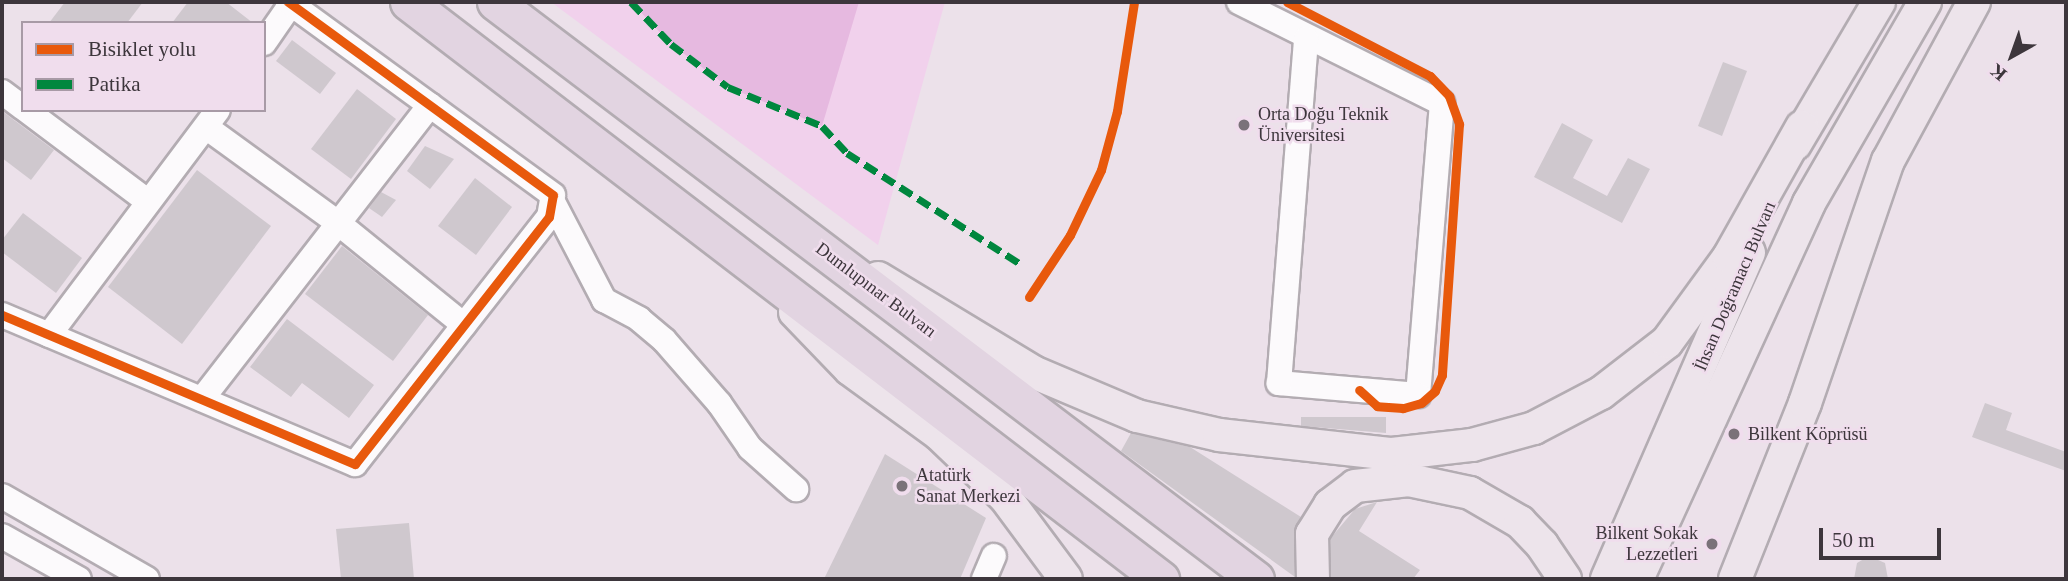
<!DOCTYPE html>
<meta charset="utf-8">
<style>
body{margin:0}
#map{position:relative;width:2068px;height:581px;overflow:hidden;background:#ece1ea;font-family:"Times New Roman",serif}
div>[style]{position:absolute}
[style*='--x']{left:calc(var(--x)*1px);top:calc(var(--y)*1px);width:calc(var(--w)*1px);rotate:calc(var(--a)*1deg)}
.green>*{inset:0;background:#f1d1ec}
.forest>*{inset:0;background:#e6b9e0}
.building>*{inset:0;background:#cfc8ce}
.roads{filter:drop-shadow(2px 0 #b3acb2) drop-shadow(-2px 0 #b3acb2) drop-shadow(0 2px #b3acb2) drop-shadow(0 -2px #b3acb2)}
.minor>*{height:24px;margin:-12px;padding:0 12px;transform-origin:12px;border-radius:12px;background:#fcfafc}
.major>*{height:32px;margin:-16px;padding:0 16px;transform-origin:16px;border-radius:16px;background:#ede4eb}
.highway>*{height:35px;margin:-17.5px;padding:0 17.5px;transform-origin:17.5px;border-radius:17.5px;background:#e2d4e1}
.quiet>*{height:7px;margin-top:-3.5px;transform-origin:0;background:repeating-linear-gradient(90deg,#00873e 0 14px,transparent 0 21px)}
.cycleway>*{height:9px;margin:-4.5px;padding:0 4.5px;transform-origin:4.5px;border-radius:4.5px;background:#e8590c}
.dots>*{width:19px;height:19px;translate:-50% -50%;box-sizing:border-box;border:4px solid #f0dded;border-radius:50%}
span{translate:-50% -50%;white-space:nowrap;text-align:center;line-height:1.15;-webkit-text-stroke:5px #f0dded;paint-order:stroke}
.poi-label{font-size:18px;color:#3d363c}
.left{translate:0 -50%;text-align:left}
.right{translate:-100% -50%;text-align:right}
.street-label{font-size:18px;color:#3d363c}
.frame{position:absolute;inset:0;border:4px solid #3d363c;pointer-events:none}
.legend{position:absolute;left:21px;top:21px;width:245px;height:91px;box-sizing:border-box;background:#f0dded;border:2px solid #a89aa6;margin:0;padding:9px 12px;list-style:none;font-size:21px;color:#3d363c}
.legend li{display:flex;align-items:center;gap:14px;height:35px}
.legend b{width:35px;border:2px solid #a89aa6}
.north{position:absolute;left:1977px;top:21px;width:70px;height:70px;-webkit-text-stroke:5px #f0dded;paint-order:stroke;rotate:220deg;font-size:19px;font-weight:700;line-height:28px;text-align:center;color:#3d363c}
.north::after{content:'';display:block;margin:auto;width:24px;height:32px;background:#3d363c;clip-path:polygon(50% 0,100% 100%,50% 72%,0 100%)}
.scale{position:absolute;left:1819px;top:528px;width:122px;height:32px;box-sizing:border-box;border:4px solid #3d363c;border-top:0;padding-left:9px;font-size:21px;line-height:24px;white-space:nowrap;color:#3d363c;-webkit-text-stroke:5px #f0dded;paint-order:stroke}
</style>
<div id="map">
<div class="green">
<div style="clip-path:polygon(551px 2px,945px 2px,878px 245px)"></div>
</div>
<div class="forest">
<div style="clip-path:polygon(631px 2px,859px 2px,822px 126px,728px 87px,671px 44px)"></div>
</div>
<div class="building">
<div style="clip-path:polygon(65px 2px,143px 2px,127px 23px,49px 23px)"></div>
<div style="clip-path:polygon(188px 2px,226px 2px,253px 23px,172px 23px)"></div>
<div style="clip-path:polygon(292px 40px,336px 73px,320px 94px,276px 61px)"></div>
<div style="clip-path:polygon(1723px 62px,1747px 71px,1722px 136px,1698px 126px)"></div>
<div style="clip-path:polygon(357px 89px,396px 119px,351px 179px,311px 149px)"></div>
<div style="clip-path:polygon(2px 111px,54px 150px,31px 180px,2px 158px)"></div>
<div style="clip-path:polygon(1562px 123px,1593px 140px,1573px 178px,1607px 196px,1628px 158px,1650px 169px,1622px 223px,1534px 177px)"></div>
<div style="clip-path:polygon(425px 146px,454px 159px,430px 189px,407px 171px)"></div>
<div style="clip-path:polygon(197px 170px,271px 226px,182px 344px,108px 287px)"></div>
<div style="clip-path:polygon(475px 178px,512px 207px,476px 255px,438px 226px)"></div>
<div style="clip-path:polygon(381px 192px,396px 200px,382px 217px,369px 208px)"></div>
<div style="clip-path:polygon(23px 213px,82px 258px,56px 293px,2px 252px,2px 240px)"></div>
<div style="clip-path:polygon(342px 246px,428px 315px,393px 361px,305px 294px)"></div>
<div style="clip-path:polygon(287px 319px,374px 385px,349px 418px,302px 383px,291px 397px,250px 367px)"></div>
<div style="clip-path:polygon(1985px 403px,2012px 413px,2006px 430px,2066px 452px,2066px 471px,1972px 437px)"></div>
<div style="clip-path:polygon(1301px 417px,1386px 417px,1386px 433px,1301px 426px)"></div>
<div style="clip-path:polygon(1131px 433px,1190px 447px,1301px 517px,1294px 534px,1295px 577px,1121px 451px)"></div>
<div style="clip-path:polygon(885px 454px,986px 518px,960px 579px,824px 579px)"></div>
<div style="clip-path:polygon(1377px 502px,1359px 531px,1420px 570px,1413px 579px,1331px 579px,1330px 539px,1355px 509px)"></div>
<div style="clip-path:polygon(409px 523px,414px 579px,341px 579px,336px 529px)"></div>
<div style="clip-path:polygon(1869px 556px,1885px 563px,1888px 579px,1854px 579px,1857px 563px)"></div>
</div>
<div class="roads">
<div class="minor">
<div style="--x:1239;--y:2;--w:227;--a:26.5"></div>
<div style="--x:1442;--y:103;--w:293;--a:94.7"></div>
<div style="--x:1418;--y:395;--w:140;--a:-175.1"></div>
<div style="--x:1279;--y:383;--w:345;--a:-85.5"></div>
<div style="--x:264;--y:43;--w:47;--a:-55.3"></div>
<div style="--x:2;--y:92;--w:26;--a:37"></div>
<div style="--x:26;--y:110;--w:151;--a:36.9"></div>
<div style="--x:206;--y:127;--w:163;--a:36"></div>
<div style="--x:338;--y:223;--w:162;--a:39"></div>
<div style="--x:552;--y:200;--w:113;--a:62.5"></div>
<div style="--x:604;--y:300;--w:40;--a:28"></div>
<div style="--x:639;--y:319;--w:33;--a:40"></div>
<div style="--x:664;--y:340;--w:84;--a:48.9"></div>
<div style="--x:719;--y:403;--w:55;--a:55.4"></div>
<div style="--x:750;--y:448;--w:62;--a:41.7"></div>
<div style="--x:2;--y:315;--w:383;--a:22.9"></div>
<div style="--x:355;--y:464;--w:314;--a:-51.9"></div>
<div style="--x:549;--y:217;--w:22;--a:-80"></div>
<div style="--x:553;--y:195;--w:328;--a:-143.9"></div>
<div style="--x:49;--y:335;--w:281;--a:-53.1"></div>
<div style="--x:202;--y:399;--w:372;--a:-52.2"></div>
<div style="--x:2;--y:496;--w:167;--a:29.8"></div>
<div style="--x:2;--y:536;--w:88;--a:29.2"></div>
<div style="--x:984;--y:579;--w:25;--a:-67"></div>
</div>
<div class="major">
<div style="--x:1795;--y:144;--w:165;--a:-59.4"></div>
<div style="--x:878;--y:278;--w:181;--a:31.2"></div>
<div style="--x:1033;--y:372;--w:113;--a:22.9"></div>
<div style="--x:1137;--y:416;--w:84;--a:13"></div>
<div style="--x:1219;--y:435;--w:174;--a:6.3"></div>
<div style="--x:1392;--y:454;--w:81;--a:-6.4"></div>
<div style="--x:1472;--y:445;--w:64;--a:-15.3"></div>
<div style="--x:1534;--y:428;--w:76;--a:-27.6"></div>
<div style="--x:1601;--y:393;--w:83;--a:-37.7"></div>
<div style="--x:1667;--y:342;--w:105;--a:-53.9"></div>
<div style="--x:1729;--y:257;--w:149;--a:-60.7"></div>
<div style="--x:795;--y:312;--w:79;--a:46"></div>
<div style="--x:850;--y:369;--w:110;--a:36.1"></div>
<div style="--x:939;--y:434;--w:91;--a:43.7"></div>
<div style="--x:1005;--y:497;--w:102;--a:53.4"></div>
<div style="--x:1313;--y:579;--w:45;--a:-91.3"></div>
<div style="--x:1312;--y:534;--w:34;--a:-58"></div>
<div style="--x:1330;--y:505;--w:31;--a:-37"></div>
<div style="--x:1355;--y:486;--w:54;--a:-6.3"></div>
<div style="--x:1409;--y:480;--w:62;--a:12"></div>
<div style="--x:1470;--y:493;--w:58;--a:30.1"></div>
<div style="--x:1520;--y:522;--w:32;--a:46"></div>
<div style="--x:1542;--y:545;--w:41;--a:55.9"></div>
<div style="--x:1607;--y:579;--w:356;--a:-66.5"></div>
<div style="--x:1637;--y:579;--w:413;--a:-65.4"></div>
<div style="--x:1809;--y:203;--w:232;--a:-60"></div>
<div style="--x:1735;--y:579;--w:189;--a:-68.3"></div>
<div style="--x:1805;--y:403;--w:256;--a:-71.1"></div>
<div style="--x:1888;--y:161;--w:181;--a:-61.6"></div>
</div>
<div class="highway">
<div style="--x:408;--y:2;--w:949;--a:37.46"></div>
<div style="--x:495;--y:2;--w:955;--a:37.17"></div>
</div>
</div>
<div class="quiet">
<div style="--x:631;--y:2;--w:58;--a:46.4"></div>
<div style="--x:671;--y:44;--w:71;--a:37"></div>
<div style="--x:728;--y:87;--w:102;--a:22.5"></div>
<div style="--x:822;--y:126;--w:37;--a:47"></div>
<div style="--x:847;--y:153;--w:208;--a:32.6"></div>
</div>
<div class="cycleway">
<div style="--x:1287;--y:2;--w:161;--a:27.4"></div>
<div style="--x:1430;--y:76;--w:28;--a:46"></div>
<div style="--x:1449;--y:96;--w:30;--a:70"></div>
<div style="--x:1459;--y:124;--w:252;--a:93.9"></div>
<div style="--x:1442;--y:375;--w:17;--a:114"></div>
<div style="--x:1435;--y:391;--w:18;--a:139"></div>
<div style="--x:1421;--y:403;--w:19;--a:164"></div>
<div style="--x:1403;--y:408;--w:26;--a:-176"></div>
<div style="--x:1377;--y:406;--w:24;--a:-138"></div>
<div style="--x:1029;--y:297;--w:74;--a:-56.5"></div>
<div style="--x:1070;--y:235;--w:72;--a:-64.5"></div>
<div style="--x:1101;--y:170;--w:61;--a:-74.8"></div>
<div style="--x:1117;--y:111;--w:110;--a:-81.1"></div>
<div style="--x:2;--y:315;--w:383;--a:22.9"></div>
<div style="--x:355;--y:464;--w:314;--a:-51.9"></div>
<div style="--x:549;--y:217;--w:22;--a:-80"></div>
<div style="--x:553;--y:195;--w:328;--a:-143.9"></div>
</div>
<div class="dots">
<div style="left:1244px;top:125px;background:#7a7279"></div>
<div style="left:1734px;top:434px;background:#7a7279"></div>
<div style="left:902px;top:486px;background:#7a7279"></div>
<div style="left:1712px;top:544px;background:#7a7279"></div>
</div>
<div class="poi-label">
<span class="left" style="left:1258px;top:125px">Orta Doğu Teknik<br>Üniversitesi</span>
<span class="left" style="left:1748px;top:434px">Bilkent Köprüsü</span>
<span class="left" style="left:916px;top:486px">Atatürk<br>Sanat Merkezi</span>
<span class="right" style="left:1698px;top:544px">Bilkent Sokak<br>Lezzetleri</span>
</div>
<div class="street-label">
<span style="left:1735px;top:286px;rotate:-67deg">İhsan Doğramacı Bulvarı</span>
<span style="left:876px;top:290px;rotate:37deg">Dumlupınar Bulvarı</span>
</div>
<div class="frame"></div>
<ul class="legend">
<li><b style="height:9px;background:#e8590c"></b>Bisiklet yolu</li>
<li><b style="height:9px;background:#00873e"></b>Patika</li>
</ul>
<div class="north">K</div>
<div class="scale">50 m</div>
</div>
